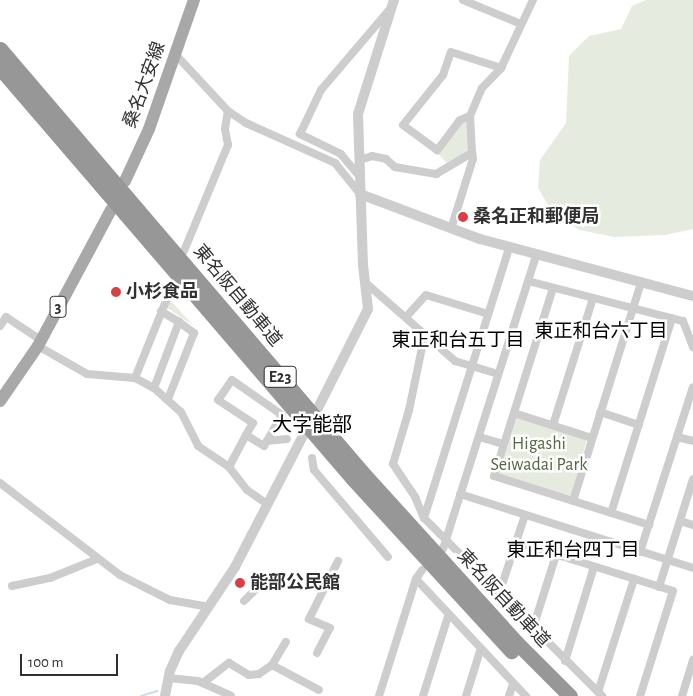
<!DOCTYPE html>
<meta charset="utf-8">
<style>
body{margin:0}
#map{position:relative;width:693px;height:696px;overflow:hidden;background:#fff;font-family:"Alegreya Sans","Noto Sans JP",sans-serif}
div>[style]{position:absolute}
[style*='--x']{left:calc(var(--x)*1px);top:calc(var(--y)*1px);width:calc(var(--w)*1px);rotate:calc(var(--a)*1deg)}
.green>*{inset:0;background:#e5ecdf}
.stream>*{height:2px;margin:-1px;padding:0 1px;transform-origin:1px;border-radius:1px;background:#cdddea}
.minor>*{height:8px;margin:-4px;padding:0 4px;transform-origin:4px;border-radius:4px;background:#cdcdcd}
.tertiary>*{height:10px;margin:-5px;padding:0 5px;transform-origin:5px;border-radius:5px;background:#cdcdcd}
.primary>*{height:12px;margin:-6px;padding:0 6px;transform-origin:6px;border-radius:6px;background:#a8a8a8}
.motorway>*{height:15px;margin:-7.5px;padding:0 7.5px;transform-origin:7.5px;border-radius:7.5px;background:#979797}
.dots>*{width:14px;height:14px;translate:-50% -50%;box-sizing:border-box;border:2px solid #fff;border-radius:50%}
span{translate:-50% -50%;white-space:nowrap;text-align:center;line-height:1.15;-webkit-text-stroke:5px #fff;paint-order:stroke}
.shield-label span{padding:1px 4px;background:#fff;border:1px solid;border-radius:4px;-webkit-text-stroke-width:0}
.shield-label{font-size:16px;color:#303030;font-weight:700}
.street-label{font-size:18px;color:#303030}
.poi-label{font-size:18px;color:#303030;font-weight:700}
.left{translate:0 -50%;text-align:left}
.park-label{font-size:18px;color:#516940}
.neighbourhood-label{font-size:19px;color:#000}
.quarter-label{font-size:20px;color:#000}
.scale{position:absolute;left:20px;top:654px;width:98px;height:22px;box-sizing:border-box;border:2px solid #303030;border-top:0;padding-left:6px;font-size:15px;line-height:18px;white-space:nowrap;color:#303030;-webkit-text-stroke:4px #fff;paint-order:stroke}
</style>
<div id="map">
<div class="green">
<div style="clip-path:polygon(646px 0,693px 0,693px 229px,665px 235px,614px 237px,580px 230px,554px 215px,538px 188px,540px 160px,566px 123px,569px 56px,589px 36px,621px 29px,632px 6px)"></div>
<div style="clip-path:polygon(465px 118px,468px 118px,471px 152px,450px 166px,437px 153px)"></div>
<div style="clip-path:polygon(169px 299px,194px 326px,166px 307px)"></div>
<div style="clip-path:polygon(517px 417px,587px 439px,571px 496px,499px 475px)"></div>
</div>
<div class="stream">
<div style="--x:141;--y:696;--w:17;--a:-17"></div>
</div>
<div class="minor">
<div style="--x:463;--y:0;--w:63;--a:22.5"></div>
<div style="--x:176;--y:55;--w:76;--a:47.1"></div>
<div style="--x:228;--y:111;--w:22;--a:34"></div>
<div style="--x:246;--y:123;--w:98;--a:24.2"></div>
<div style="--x:335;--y:163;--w:40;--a:51"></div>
<div style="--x:470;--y:116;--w:11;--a:158"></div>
<div style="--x:460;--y:120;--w:38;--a:127"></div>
<div style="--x:437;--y:150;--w:42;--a:-143.7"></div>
<div style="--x:403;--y:125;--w:64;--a:-51.3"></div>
<div style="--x:443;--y:75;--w:24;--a:-71"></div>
<div style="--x:451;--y:52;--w:52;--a:17.7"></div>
<div style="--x:360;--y:160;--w:13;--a:-18"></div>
<div style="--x:372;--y:156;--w:14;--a:12"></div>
<div style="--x:386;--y:159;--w:12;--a:42"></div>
<div style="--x:395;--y:167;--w:42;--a:9.7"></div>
<div style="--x:436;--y:174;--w:42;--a:-30.3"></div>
<div style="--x:472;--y:153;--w:37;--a:-93"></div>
<div style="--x:470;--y:116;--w:30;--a:-67"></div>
<div style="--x:482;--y:88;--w:28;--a:-46"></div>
<div style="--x:501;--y:68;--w:75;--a:-64.8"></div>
<div style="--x:360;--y:177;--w:30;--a:-130"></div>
<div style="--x:341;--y:154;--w:46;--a:-154"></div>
<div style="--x:300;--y:134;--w:49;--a:-64.5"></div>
<div style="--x:321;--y:90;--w:106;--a:-49.6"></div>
<div style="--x:451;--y:229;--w:73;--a:-72.6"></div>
<div style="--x:473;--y:159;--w:6;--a:-99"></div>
<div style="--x:184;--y:251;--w:115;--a:-67.5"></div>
<div style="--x:228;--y:145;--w:16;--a:-101"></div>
<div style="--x:225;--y:129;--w:18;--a:-81"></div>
<div style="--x:528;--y:281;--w:160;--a:14.5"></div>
<div style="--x:683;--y:321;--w:28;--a:69"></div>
<div style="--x:367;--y:284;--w:117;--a:41.2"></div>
<div style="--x:455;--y:361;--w:45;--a:16.8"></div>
<div style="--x:553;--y:288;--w:197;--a:107.4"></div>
<div style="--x:494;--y:476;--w:163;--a:17.5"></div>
<div style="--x:407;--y:316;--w:28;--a:-48"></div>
<div style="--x:426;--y:295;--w:65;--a:17"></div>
<div style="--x:0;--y:326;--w:11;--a:-56"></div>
<div style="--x:6;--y:317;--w:42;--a:33.3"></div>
<div style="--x:425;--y:333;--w:79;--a:101.7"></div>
<div style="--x:409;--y:410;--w:56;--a:106.5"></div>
<div style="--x:393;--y:464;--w:40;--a:56"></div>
<div style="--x:415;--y:497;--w:23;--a:67"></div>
<div style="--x:424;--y:518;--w:252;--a:45"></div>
<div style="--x:38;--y:346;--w:56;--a:29.7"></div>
<div style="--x:87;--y:374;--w:48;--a:4.8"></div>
<div style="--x:135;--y:378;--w:21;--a:28"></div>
<div style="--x:154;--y:388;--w:36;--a:42"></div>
<div style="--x:181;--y:412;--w:38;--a:63"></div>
<div style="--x:198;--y:446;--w:37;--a:34"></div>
<div style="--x:229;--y:467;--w:29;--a:52"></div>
<div style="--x:247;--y:490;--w:24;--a:35"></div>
<div style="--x:135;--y:378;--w:99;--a:-68.1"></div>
<div style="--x:154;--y:388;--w:71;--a:-69.3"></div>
<div style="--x:179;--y:322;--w:21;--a:-149"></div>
<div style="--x:168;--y:399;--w:71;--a:-68.5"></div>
<div style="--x:194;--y:333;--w:19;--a:-144"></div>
<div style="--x:600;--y:412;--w:41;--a:18.4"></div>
<div style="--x:514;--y:413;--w:82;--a:17.8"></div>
<div style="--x:553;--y:425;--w:133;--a:-72.5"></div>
<div style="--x:479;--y:437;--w:26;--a:16"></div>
<div style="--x:677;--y:437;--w:16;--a:14"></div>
<div style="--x:267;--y:441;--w:20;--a:-6"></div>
<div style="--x:312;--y:458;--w:12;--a:81"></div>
<div style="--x:314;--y:470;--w:114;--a:49.6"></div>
<div style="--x:229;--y:467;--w:36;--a:-62"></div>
<div style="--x:246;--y:435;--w:21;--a:31"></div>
<div style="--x:264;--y:446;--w:36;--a:-60"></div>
<div style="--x:282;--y:415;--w:61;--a:-145"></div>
<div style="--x:232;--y:380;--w:24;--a:125"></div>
<div style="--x:218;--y:400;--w:42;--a:33.3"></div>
<div style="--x:253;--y:423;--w:14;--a:120"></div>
<div style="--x:0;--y:483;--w:151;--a:37.5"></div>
<div style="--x:120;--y:575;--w:56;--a:26.6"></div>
<div style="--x:170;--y:600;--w:40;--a:10"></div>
<div style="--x:460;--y:494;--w:244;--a:17.6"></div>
<div style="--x:573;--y:501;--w:228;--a:-72.7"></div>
<div style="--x:611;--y:513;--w:204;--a:-72.6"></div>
<div style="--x:424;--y:518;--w:283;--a:-72.5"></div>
<div style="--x:680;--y:521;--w:14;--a:17"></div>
<div style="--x:516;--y:542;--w:164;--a:17.3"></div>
<div style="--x:673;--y:591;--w:110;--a:107.4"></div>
<div style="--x:443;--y:549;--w:308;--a:-72.4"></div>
<div style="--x:640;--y:552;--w:173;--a:-72.2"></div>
<div style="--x:416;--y:579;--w:161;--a:46.8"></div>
<div style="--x:12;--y:586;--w:39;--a:-12"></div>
<div style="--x:50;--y:578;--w:51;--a:-22"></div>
<div style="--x:659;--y:587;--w:113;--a:-72.5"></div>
<div style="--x:499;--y:594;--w:83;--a:-71.8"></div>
<div style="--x:244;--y:601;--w:18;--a:-45"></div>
<div style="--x:533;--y:628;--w:77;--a:-72.5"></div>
<div style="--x:317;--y:653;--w:28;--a:-63"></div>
<div style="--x:330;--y:628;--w:23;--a:-157"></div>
<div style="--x:309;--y:619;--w:65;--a:-63.4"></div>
<div style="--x:565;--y:661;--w:98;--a:-72.9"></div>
<div style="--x:272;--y:665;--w:53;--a:28"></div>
<div style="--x:169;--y:678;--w:29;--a:6"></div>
<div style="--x:198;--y:681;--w:36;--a:24"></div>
<div style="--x:203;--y:683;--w:33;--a:-38"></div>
<div style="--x:229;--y:663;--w:23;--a:31"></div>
<div style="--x:249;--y:675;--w:10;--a:-6"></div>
<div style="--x:259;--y:674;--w:16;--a:-35"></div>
<div style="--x:272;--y:665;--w:27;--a:-59"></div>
<div style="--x:598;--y:692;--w:119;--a:-72.3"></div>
<div style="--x:379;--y:696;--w:123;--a:-72.5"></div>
<div style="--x:416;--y:579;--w:11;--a:-56"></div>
<div style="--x:423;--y:696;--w:84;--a:-72.6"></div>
<div style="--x:466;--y:696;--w:47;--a:-72.7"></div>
<div style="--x:509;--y:696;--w:13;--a:-72"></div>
<div style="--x:682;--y:696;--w:38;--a:-73"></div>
</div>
<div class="tertiary">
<div style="--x:360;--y:194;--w:128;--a:20.6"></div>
<div style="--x:480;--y:239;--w:220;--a:15"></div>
<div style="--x:318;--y:408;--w:111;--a:-63.2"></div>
<div style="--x:368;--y:309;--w:44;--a:-96.5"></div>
<div style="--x:363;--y:265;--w:151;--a:-91.9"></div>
<div style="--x:358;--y:114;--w:120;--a:-72.5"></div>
<div style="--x:165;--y:696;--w:25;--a:-79"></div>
<div style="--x:170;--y:671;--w:22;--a:-66"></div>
<div style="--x:179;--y:651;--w:101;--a:-56.3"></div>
<div style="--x:235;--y:567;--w:152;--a:-62.6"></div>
</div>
<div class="primary">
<div style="--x:125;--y:181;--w:57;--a:-65.2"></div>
<div style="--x:149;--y:129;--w:137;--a:-70.8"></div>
<div style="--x:0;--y:401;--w:67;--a:-55.4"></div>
<div style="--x:38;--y:346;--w:154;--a:-61.8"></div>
</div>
<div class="motorway">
<div style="--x:0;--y:49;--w:555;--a:49.45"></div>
<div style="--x:361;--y:471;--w:232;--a:47.8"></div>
<div style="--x:517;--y:643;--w:75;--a:45"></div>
<div style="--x:0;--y:68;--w:542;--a:49.34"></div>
<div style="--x:353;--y:479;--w:234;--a:47.4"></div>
</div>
<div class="dots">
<div style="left:463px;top:217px;background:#d94045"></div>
<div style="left:116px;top:292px;background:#d94045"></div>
<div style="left:240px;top:583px;background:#d94045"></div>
</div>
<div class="shield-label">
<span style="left:58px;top:307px">3</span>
<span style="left:280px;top:377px">E23</span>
</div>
<div class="street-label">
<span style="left:145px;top:85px;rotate:-70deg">桑名大安線</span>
<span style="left:237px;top:296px;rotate:50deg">東名阪自動車道</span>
<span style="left:503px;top:599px;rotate:47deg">東名阪自動車道</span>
</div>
<div class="poi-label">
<span class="left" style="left:473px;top:217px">桑名正和郵便局</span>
<span class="left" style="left:126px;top:292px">小杉食品</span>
<span class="left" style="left:250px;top:583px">能部公民館</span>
</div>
<div class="park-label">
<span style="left:539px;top:455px">Higashi<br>Seiwadai Park</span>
</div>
<div class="neighbourhood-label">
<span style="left:601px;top:332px">東正和台六丁目</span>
<span style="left:458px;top:341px">東正和台五丁目</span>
<span style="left:573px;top:551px">東正和台四丁目</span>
</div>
<div class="quarter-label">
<span style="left:312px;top:425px">大字能部</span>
</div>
<div class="scale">100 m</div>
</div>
